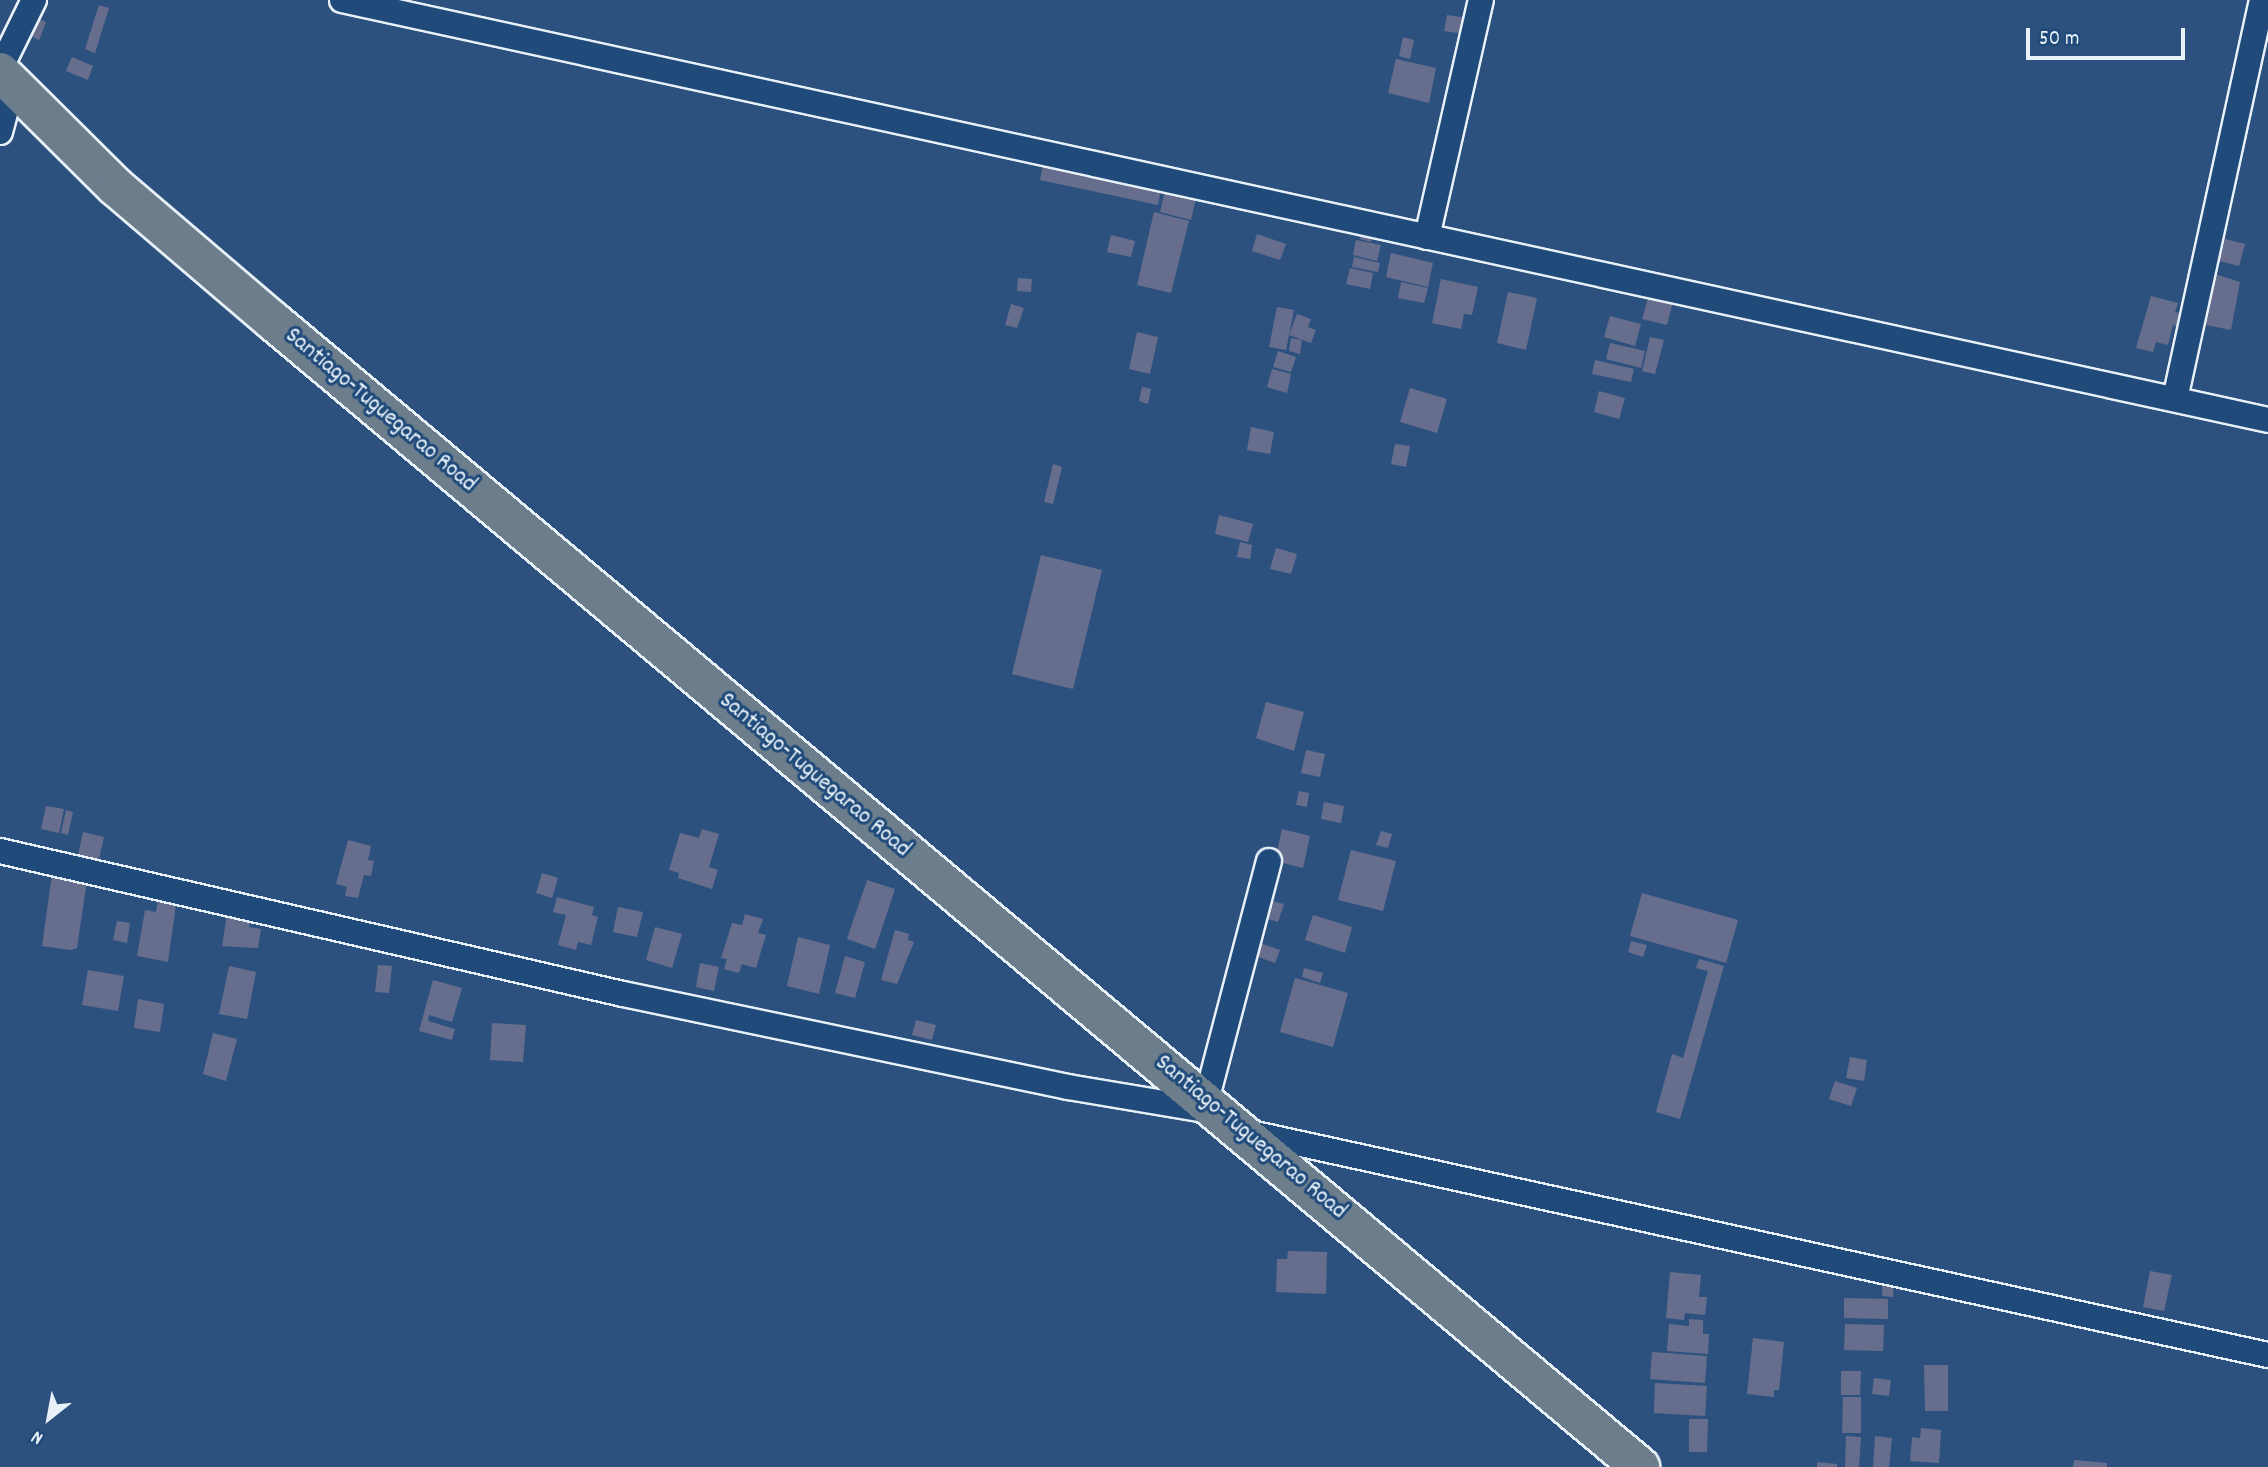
<!DOCTYPE html>
<style>
body{margin:0}
#map{position:relative;width:2268px;height:1467px;overflow:hidden;background:#2d517e;font-family:Dekko,sans-serif}
div>[style]{position:absolute}
[style*='--x']{left:calc(var(--x)*1px);top:calc(var(--y)*1px);width:calc(var(--w)*1px);rotate:calc(var(--a)*1deg)}
.building>*{inset:0;background:#676e8d}
.roads{filter:drop-shadow(2px 0 #e8f1f8) drop-shadow(-2px 0 #e8f1f8) drop-shadow(0 2px #e8f1f8) drop-shadow(0 -2px #e8f1f8)}
.street>*{height:24px;margin:-12px;padding:0 12px;transform-origin:12px;border-radius:12px;background:#1f4a7a}
.highway>*{height:38px;margin:-19px;padding:0 19px;transform-origin:19px;border-radius:19px;background:#6c7d8c}
span{translate:-50% -50%;white-space:nowrap;text-align:center;line-height:1.15;-webkit-text-stroke:6px #1f4a7a;paint-order:stroke}
.street-label{font-size:24px;color:#e8f1f8}
.north{position:absolute;left:14px;top:1383px;width:70px;height:70px;-webkit-text-stroke:5px #1f4a7a;paint-order:stroke;rotate:211deg;font-size:19px;font-weight:700;line-height:28px;text-align:center;color:#e8f1f8}
.north::after{content:'';display:block;margin:auto;width:24px;height:32px;background:#e8f1f8;clip-path:polygon(50% 0,100% 100%,50% 72%,0 100%)}
.scale{position:absolute;left:2026px;top:28px;width:159px;height:32px;box-sizing:border-box;border:4px solid #e8f1f8;border-top:0;padding-left:9px;font-size:21px;line-height:24px;white-space:nowrap;color:#e8f1f8;-webkit-text-stroke:5px #1f4a7a;paint-order:stroke}
</style>
<div id="map">
<div class="building">
<div style="clip-path:polygon(99px 5px,109px 8px,95px 53px,85px 49px)"></div>
<div style="clip-path:polygon(1447px 15px,1467px 18px,1465px 34px,1444px 31px)"></div>
<div style="clip-path:polygon(33px 17px,46px 22px,39px 40px,26px 34px)"></div>
<div style="clip-path:polygon(1403px 37px,1414px 40px,1410px 59px,1399px 56px)"></div>
<div style="clip-path:polygon(72px 57px,93px 66px,88px 80px,66px 71px)"></div>
<div style="clip-path:polygon(1396px 59px,1436px 68px,1429px 103px,1388px 93px)"></div>
<div style="clip-path:polygon(1044px 159px,1162px 184px,1158px 205px,1040px 180px)"></div>
<div style="clip-path:polygon(1165px 190px,1196px 198px,1191px 220px,1160px 212px)"></div>
<div style="clip-path:polygon(1154px 212px,1189px 221px,1171px 293px,1137px 285px)"></div>
<div style="clip-path:polygon(1362px 232px,1373px 235px,1371px 242px,1360px 239px)"></div>
<div style="clip-path:polygon(1257px 234px,1286px 244px,1280px 260px,1252px 251px)"></div>
<div style="clip-path:polygon(1111px 235px,1135px 241px,1131px 257px,1107px 252px)"></div>
<div style="clip-path:polygon(2225px 239px,2245px 244px,2239px 266px,2219px 261px)"></div>
<div style="clip-path:polygon(1356px 240px,1381px 245px,1377px 261px,1353px 255px)"></div>
<div style="clip-path:polygon(1391px 253px,1433px 263px,1428px 287px,1386px 277px)"></div>
<div style="clip-path:polygon(1354px 257px,1380px 263px,1378px 272px,1352px 267px)"></div>
<div style="clip-path:polygon(1350px 268px,1373px 273px,1370px 289px,1346px 284px)"></div>
<div style="clip-path:polygon(2215px 274px,2240px 282px,2231px 330px,2206px 325px)"></div>
<div style="clip-path:polygon(1018px 278px,1032px 279px,1031px 292px,1017px 291px)"></div>
<div style="clip-path:polygon(1441px 279px,1478px 287px,1472px 315px,1464px 314px,1461px 329px,1432px 323px)"></div>
<div style="clip-path:polygon(1401px 282px,1428px 288px,1424px 303px,1398px 298px)"></div>
<div style="clip-path:polygon(1508px 292px,1537px 298px,1526px 350px,1497px 343px)"></div>
<div style="clip-path:polygon(1650px 292px,1674px 298px,1667px 325px,1642px 319px)"></div>
<div style="clip-path:polygon(2151px 296px,2178px 303px,2175px 312px,2183px 314px,2179px 327px,2173px 325px,2168px 345px,2156px 342px,2153px 352px,2136px 348px)"></div>
<div style="clip-path:polygon(1011px 304px,1024px 308px,1017px 328px,1005px 325px)"></div>
<div style="clip-path:polygon(1277px 307px,1294px 310px,1286px 350px,1269px 347px)"></div>
<div style="clip-path:polygon(1297px 314px,1311px 319px,1308px 327px,1316px 330px,1311px 343px,1289px 335px)"></div>
<div style="clip-path:polygon(1610px 316px,1641px 324px,1635px 346px,1604px 337px)"></div>
<div style="clip-path:polygon(1137px 332px,1158px 337px,1150px 374px,1129px 369px)"></div>
<div style="clip-path:polygon(1650px 337px,1664px 340px,1655px 374px,1642px 371px)"></div>
<div style="clip-path:polygon(1291px 338px,1302px 340px,1300px 354px,1289px 351px)"></div>
<div style="clip-path:polygon(1610px 343px,1645px 351px,1641px 368px,1606px 359px)"></div>
<div style="clip-path:polygon(1278px 351px,1296px 357px,1291px 372px,1273px 367px)"></div>
<div style="clip-path:polygon(1595px 360px,1634px 369px,1631px 382px,1592px 374px)"></div>
<div style="clip-path:polygon(1272px 369px,1291px 374px,1287px 393px,1267px 387px)"></div>
<div style="clip-path:polygon(1142px 387px,1151px 389px,1148px 404px,1139px 401px)"></div>
<div style="clip-path:polygon(1410px 388px,1447px 399px,1437px 433px,1400px 422px)"></div>
<div style="clip-path:polygon(1599px 391px,1625px 398px,1619px 419px,1594px 412px)"></div>
<div style="clip-path:polygon(1251px 427px,1274px 432px,1270px 454px,1247px 450px)"></div>
<div style="clip-path:polygon(1395px 444px,1410px 446px,1406px 467px,1391px 464px)"></div>
<div style="clip-path:polygon(1053px 464px,1062px 467px,1053px 504px,1044px 502px)"></div>
<div style="clip-path:polygon(1219px 515px,1253px 524px,1248px 542px,1215px 534px)"></div>
<div style="clip-path:polygon(1240px 542px,1252px 545px,1250px 559px,1237px 557px)"></div>
<div style="clip-path:polygon(1276px 548px,1297px 554px,1291px 574px,1270px 569px)"></div>
<div style="clip-path:polygon(1041px 555px,1102px 570px,1073px 689px,1012px 674px)"></div>
<div style="clip-path:polygon(1266px 702px,1304px 712px,1294px 751px,1256px 738px)"></div>
<div style="clip-path:polygon(1306px 750px,1325px 754px,1320px 777px,1301px 773px)"></div>
<div style="clip-path:polygon(1299px 791px,1309px 793px,1307px 807px,1296px 805px)"></div>
<div style="clip-path:polygon(1324px 802px,1344px 806px,1341px 823px,1321px 819px)"></div>
<div style="clip-path:polygon(46px 806px,64px 809px,59px 833px,41px 829px)"></div>
<div style="clip-path:polygon(66px 810px,73px 812px,68px 835px,61px 833px)"></div>
<div style="clip-path:polygon(702px 829px,719px 834px,709px 867px,718px 870px,712px 889px,678px 878px,679px 873px,669px 870px,680px 833px,699px 838px)"></div>
<div style="clip-path:polygon(1282px 829px,1310px 836px,1303px 868px,1275px 861px)"></div>
<div style="clip-path:polygon(1381px 831px,1392px 834px,1388px 848px,1376px 845px)"></div>
<div style="clip-path:polygon(83px 832px,104px 837px,99px 859px,78px 855px)"></div>
<div style="clip-path:polygon(348px 840px,371px 846px,368px 860px,374px 861px,371px 876px,364px 875px,358px 898px,345px 896px,347px 887px,336px 884px)"></div>
<div style="clip-path:polygon(1351px 850px,1396px 861px,1383px 911px,1338px 900px)"></div>
<div style="clip-path:polygon(542px 873px,558px 878px,552px 898px,536px 893px)"></div>
<div style="clip-path:polygon(52px 875px,87px 880px,77px 948px,70px 950px,42px 946px)"></div>
<div style="clip-path:polygon(867px 880px,895px 889px,875px 949px,847px 939px)"></div>
<div style="clip-path:polygon(159px 893px,177px 897px,168px 962px,137px 956px,145px 910px,156px 912px)"></div>
<div style="clip-path:polygon(1642px 893px,1738px 920px,1726px 963px,1630px 936px)"></div>
<div style="clip-path:polygon(557px 897px,594px 907px,592px 915px,598px 917px,591px 945px,578px 942px,576px 950px,558px 945px,566px 915px,553px 912px)"></div>
<div style="clip-path:polygon(1264px 899px,1284px 904px,1278px 922px,1258px 916px)"></div>
<div style="clip-path:polygon(618px 907px,643px 912px,637px 937px,613px 932px)"></div>
<div style="clip-path:polygon(227px 914px,251px 919px,249px 927px,261px 929px,258px 948px,222px 946px)"></div>
<div style="clip-path:polygon(745px 914px,763px 919px,758px 933px,766px 935px,756px 968px,742px 964px,739px 973px,724px 969px,727px 959px,721px 958px,732px 923px,742px 925px)"></div>
<div style="clip-path:polygon(1313px 915px,1352px 927px,1345px 953px,1305px 940px)"></div>
<div style="clip-path:polygon(117px 921px,130px 923px,127px 943px,113px 940px)"></div>
<div style="clip-path:polygon(655px 927px,682px 934px,672px 968px,646px 960px)"></div>
<div style="clip-path:polygon(895px 930px,909px 934px,908px 940px,914px 942px,897px 984px,881px 980px)"></div>
<div style="clip-path:polygon(798px 937px,830px 945px,819px 994px,787px 986px)"></div>
<div style="clip-path:polygon(1631px 941px,1647px 945px,1643px 957px,1628px 952px)"></div>
<div style="clip-path:polygon(1257px 942px,1280px 950px,1275px 963px,1253px 955px)"></div>
<div style="clip-path:polygon(845px 956px,865px 962px,855px 998px,835px 993px)"></div>
<div style="clip-path:polygon(1699px 959px,1724px 966px,1680px 1119px,1656px 1112px,1672px 1054px,1683px 1058px,1708px 971px,1696px 968px)"></div>
<div style="clip-path:polygon(700px 963px,719px 967px,714px 991px,696px 987px)"></div>
<div style="clip-path:polygon(378px 965px,392px 966px,389px 993px,375px 992px)"></div>
<div style="clip-path:polygon(229px 966px,256px 972px,247px 1019px,219px 1014px)"></div>
<div style="clip-path:polygon(1304px 968px,1323px 973px,1320px 983px,1302px 977px)"></div>
<div style="clip-path:polygon(88px 970px,124px 976px,118px 1011px,82px 1005px)"></div>
<div style="clip-path:polygon(1295px 978px,1348px 993px,1333px 1047px,1280px 1032px)"></div>
<div style="clip-path:polygon(433px 980px,462px 988px,452px 1022px,429px 1015px,428px 1021px,455px 1029px,452px 1040px,419px 1031px)"></div>
<div style="clip-path:polygon(138px 999px,164px 1004px,160px 1032px,134px 1028px)"></div>
<div style="clip-path:polygon(916px 1020px,936px 1025px,932px 1040px,912px 1035px)"></div>
<div style="clip-path:polygon(492px 1023px,526px 1025px,523px 1062px,490px 1060px)"></div>
<div style="clip-path:polygon(213px 1033px,237px 1039px,226px 1081px,203px 1074px)"></div>
<div style="clip-path:polygon(1850px 1057px,1867px 1060px,1864px 1081px,1846px 1078px)"></div>
<div style="clip-path:polygon(1835px 1081px,1857px 1088px,1851px 1106px,1829px 1099px)"></div>
<div style="clip-path:polygon(1288px 1251px,1327px 1252px,1326px 1294px,1276px 1292px,1277px 1259px,1287px 1259px)"></div>
<div style="clip-path:polygon(2150px 1271px,2172px 1275px,2164px 1311px,2143px 1307px)"></div>
<div style="clip-path:polygon(1670px 1272px,1701px 1275px,1699px 1297px,1707px 1297px,1705px 1315px,1685px 1313px,1684px 1320px,1666px 1318px)"></div>
<div style="clip-path:polygon(1883px 1274px,1894px 1275px,1893px 1297px,1882px 1296px)"></div>
<div style="clip-path:polygon(1844px 1298px,1888px 1299px,1888px 1319px,1844px 1318px)"></div>
<div style="clip-path:polygon(1689px 1319px,1703px 1320px,1703px 1334px,1709px 1334px,1708px 1354px,1667px 1351px,1669px 1324px,1689px 1326px)"></div>
<div style="clip-path:polygon(1845px 1324px,1884px 1325px,1883px 1351px,1844px 1350px)"></div>
<div style="clip-path:polygon(1753px 1338px,1784px 1342px,1779px 1390px,1774px 1390px,1774px 1397px,1747px 1394px)"></div>
<div style="clip-path:polygon(1652px 1352px,1707px 1356px,1705px 1383px,1650px 1379px)"></div>
<div style="clip-path:polygon(1924px 1365px,1948px 1365px,1948px 1411px,1925px 1411px)"></div>
<div style="clip-path:polygon(1841px 1371px,1861px 1371px,1860px 1395px,1841px 1395px)"></div>
<div style="clip-path:polygon(1874px 1378px,1891px 1380px,1889px 1396px,1872px 1394px)"></div>
<div style="clip-path:polygon(1655px 1383px,1707px 1386px,1705px 1416px,1654px 1413px)"></div>
<div style="clip-path:polygon(1843px 1397px,1861px 1397px,1861px 1433px,1842px 1433px)"></div>
<div style="clip-path:polygon(1689px 1419px,1708px 1419px,1707px 1452px,1689px 1452px)"></div>
<div style="clip-path:polygon(1921px 1428px,1941px 1430px,1939px 1463px,1910px 1461px,1912px 1437px,1920px 1438px)"></div>
<div style="clip-path:polygon(1846px 1436px,1861px 1437px,1859px 1467px,1845px 1467px)"></div>
<div style="clip-path:polygon(1875px 1436px,1892px 1438px,1889px 1467px,1873px 1467px)"></div>
<div style="clip-path:polygon(2074px 1460px,2107px 1463px,2107px 1467px,2073px 1467px)"></div>
<div style="clip-path:polygon(1817px 1462px,1837px 1464px,1837px 1467px,1817px 1467px)"></div>
</div>
<div class="roads">
<div class="street">
<div style="--x:342;--y:0;--w:1971;--a:12.3"></div>
<div style="--x:0;--y:69;--w:77;--a:-63.8"></div>
<div style="--x:0;--y:132;--w:47;--a:-75.1"></div>
<div style="--x:1427;--y:237;--w:243;--a:-77.2"></div>
<div style="--x:2175;--y:399;--w:408;--a:-77.7"></div>
<div style="--x:0;--y:851;--w:639;--a:12.93"></div>
<div style="--x:623;--y:994;--w:455;--a:11.8"></div>
<div style="--x:1068;--y:1087;--w:146;--a:9.5"></div>
<div style="--x:1206;--y:1101;--w:248;--a:-75.3"></div>
<div style="--x:1246;--y:1132;--w:1046;--a:12.31"></div>
</div>
<div class="highway">
<div style="--x:0;--y:72;--w:163;--a:44.8"></div>
<div style="--x:116;--y:187;--w:206;--a:40.5"></div>
<div style="--x:273;--y:321;--w:1784;--a:39.97"></div>
</div>
</div>
<div class="street-label">
<span style="left:380px;top:411px;rotate:40deg">Santiago-Tuguegarao Road</span>
<span style="left:814px;top:776px;rotate:40deg">Santiago-Tuguegarao Road</span>
<span style="left:1250px;top:1138px;rotate:40deg">Santiago-Tuguegarao Road</span>
</div>
<div class="north">N</div>
<div class="scale">50 m</div>
</div>
